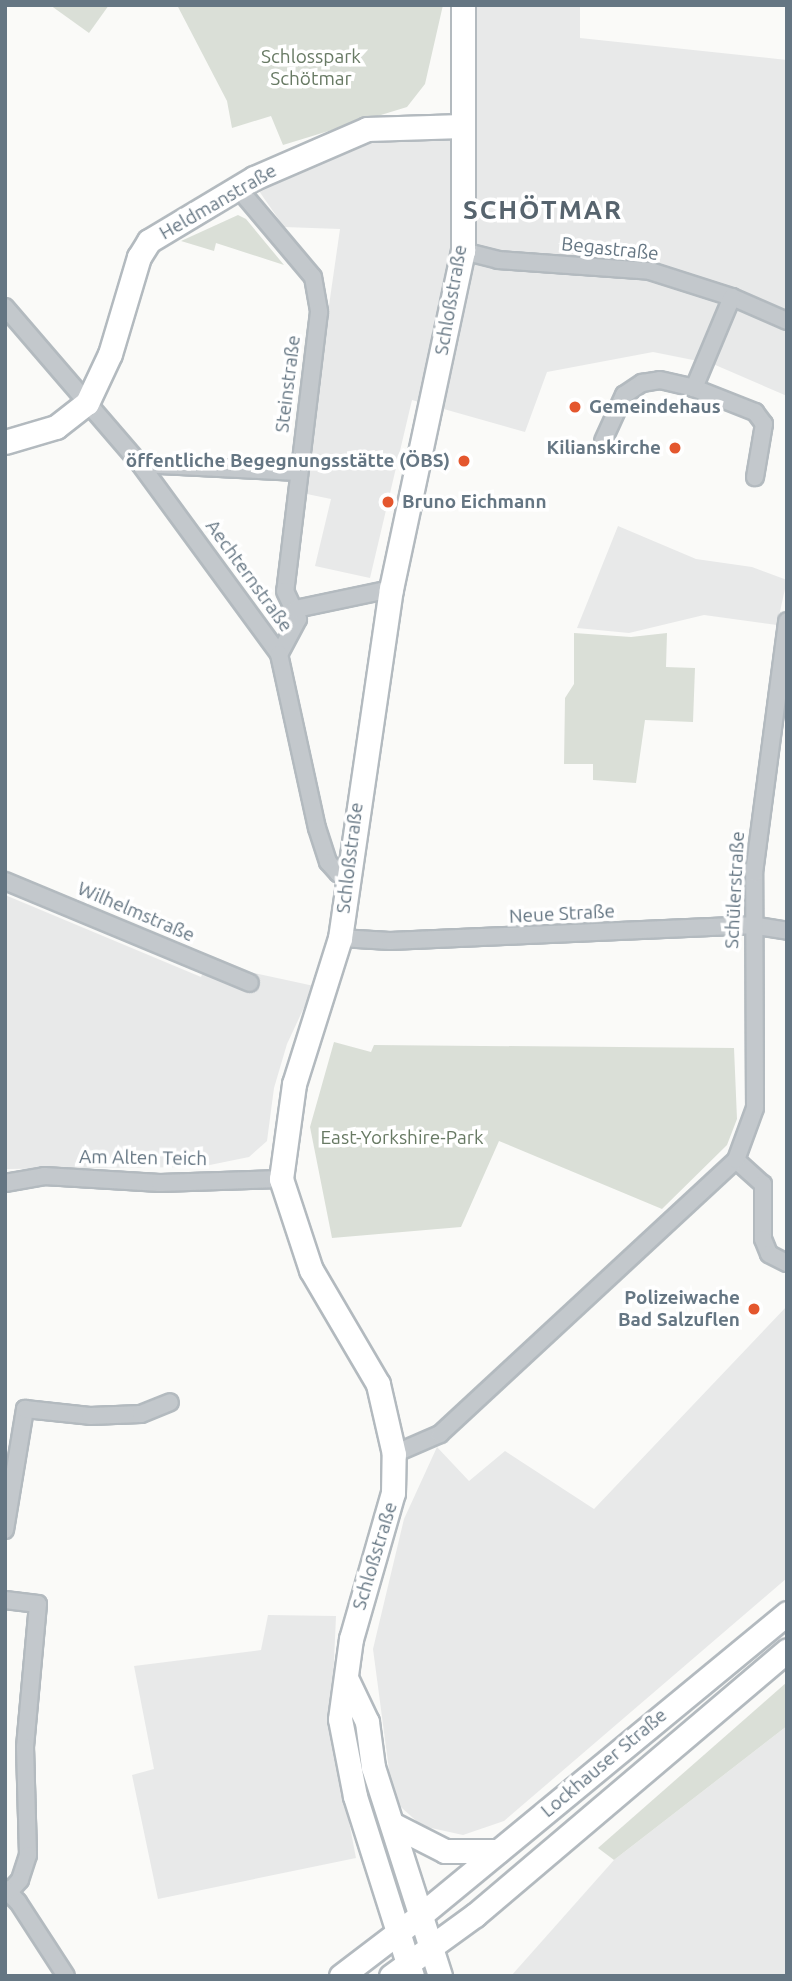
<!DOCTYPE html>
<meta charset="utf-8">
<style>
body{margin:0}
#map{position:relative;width:792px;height:1981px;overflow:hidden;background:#fafaf8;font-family:Ubuntu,sans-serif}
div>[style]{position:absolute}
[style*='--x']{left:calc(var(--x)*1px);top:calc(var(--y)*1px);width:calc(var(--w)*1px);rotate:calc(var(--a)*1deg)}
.built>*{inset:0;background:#e8e9e9}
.green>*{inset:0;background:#dadfd7}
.roads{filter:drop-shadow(2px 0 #b3babf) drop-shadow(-2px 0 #b3babf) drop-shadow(0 2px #b3babf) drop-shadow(0 -2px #b3babf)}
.street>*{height:16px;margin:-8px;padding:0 8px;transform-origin:8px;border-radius:8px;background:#c3c8cc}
.secondary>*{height:23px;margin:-11.5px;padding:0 11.5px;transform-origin:11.5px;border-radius:11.5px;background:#fff}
.dots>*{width:19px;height:19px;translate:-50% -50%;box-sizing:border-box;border:4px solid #fff;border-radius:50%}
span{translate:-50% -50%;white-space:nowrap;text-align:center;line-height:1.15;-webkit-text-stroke:7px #fff;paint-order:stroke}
.park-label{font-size:19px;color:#687a64}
.street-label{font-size:19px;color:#657683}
.poi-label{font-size:19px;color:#657683;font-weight:700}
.left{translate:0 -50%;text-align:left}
.right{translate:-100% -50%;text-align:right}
.district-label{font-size:26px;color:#57646e;font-weight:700;letter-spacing:2px}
.frame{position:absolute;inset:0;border:7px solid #657683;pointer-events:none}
</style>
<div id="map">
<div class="built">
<div style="clip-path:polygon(476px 5px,580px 5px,580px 38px,787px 60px,787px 396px,713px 364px,653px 352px,547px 372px,525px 432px,412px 400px,370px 578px,315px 566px,331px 499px,302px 493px,340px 229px,284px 227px,259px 191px,366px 139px,456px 141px,477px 114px)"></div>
<div style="clip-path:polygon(618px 526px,696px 559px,752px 567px,787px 580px,777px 625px,704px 615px,629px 633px,577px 628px)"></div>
<div style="clip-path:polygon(5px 895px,201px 977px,210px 955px,254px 973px,314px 986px,287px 1044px,274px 1088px,267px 1141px,249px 1157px,200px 1167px,5px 1169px)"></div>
<div style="clip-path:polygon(787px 1306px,787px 1578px,504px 1821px,463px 1835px,422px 1826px,393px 1800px,373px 1649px,404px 1519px,437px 1447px,469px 1481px,505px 1451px,594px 1509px)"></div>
<div style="clip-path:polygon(268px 1615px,336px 1616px,331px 1728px,356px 1858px,158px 1899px,132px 1775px,154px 1769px,134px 1666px,261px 1650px)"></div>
<div style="clip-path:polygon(787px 1726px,787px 1976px,511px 1976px,614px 1860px)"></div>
</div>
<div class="green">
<div style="clip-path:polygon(50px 5px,109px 5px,89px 33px)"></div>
<div style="clip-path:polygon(177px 5px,443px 5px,425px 84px,407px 107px,283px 145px,271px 116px,232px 128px,227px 101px)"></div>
<div style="clip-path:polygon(238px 215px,246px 219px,284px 265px,216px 243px,214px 251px,181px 241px)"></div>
<div style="clip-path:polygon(574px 633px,631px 637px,667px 633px,666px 667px,695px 668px,693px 722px,645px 720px,636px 783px,593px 780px,593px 764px,564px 764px,565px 698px,574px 684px)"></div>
<div style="clip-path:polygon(334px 1042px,371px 1052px,374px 1045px,734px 1048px,737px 1119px,727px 1145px,662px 1209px,499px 1141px,461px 1227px,332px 1238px,310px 1127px)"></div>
<div style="clip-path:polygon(787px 1682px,787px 1726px,614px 1860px,598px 1848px)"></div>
</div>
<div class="roads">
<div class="street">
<div style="--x:238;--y:188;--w:116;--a:49.9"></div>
<div style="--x:313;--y:277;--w:36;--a:80"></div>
<div style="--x:319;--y:312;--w:281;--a:96.9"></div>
<div style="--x:285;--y:591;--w:31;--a:65"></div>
<div style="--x:298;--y:619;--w:40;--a:118"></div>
<div style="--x:463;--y:251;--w:36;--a:14"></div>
<div style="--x:498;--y:260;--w:152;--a:4.1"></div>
<div style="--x:650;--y:271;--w:86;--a:17.6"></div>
<div style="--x:732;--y:297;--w:60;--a:23.6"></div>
<div style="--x:732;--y:297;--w:99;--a:112.7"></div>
<div style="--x:694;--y:388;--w:66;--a:21.5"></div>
<div style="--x:755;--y:412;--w:15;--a:53"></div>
<div style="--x:764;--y:424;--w:54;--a:99.6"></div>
<div style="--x:5;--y:307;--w:207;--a:49.3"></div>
<div style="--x:140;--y:464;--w:235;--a:53.8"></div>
<div style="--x:279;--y:654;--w:178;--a:77.7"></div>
<div style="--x:317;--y:828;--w:36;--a:72"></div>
<div style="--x:328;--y:862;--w:15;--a:48"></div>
<div style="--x:338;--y:873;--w:11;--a:5"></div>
<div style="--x:603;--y:441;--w:51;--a:-65.5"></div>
<div style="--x:624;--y:395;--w:22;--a:-34"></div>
<div style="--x:642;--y:383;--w:18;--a:-9"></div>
<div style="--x:660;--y:380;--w:35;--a:13"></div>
<div style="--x:140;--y:464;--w:158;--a:2.9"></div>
<div style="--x:296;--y:609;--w:97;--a:-11.9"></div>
<div style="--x:5;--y:881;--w:265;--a:22.6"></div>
<div style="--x:340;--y:938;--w:50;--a:3.4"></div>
<div style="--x:390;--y:941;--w:361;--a:-2.5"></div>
<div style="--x:751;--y:925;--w:36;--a:9"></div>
<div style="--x:736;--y:1160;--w:36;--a:42"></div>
<div style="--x:763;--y:1184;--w:55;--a:90"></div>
<div style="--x:763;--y:1239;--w:16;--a:68"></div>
<div style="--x:769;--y:1254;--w:20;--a:27"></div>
<div style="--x:5;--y:1183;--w:40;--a:-10"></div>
<div style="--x:44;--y:1176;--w:116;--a:3.5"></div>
<div style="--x:160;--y:1183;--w:121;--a:-1.9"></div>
<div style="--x:394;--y:1454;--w:50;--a:-23.5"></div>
<div style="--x:440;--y:1434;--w:403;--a:-42.8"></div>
<div style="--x:736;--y:1160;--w:55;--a:-69.9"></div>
<div style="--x:755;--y:1108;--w:235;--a:-90.2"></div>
<div style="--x:754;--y:873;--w:254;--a:-82.5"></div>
<div style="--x:5;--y:1530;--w:123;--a:-80.6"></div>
<div style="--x:25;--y:1409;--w:65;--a:6.1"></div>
<div style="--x:90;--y:1416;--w:51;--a:-2.2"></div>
<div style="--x:141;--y:1414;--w:31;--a:-22"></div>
<div style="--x:5;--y:1600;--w:33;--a:7"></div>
<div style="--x:38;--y:1604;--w:144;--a:95.2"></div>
<div style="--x:25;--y:1747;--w:108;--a:88.4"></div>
<div style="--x:28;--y:1855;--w:26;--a:108"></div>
<div style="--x:20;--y:1880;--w:16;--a:133"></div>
<div style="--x:5;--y:1889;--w:18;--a:45"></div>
<div style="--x:18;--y:1902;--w:88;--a:57"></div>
</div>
<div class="secondary">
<div style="--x:5;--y:442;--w:53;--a:-16.4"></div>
<div style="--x:56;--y:427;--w:39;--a:-38"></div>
<div style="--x:87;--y:403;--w:54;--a:-64.9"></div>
<div style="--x:110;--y:354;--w:101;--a:-73.4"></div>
<div style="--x:139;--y:257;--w:19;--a:-58"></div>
<div style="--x:149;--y:241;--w:122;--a:-31"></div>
<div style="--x:254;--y:178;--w:123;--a:-23.4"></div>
<div style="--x:367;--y:129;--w:95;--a:-1.8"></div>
<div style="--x:347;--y:1680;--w:47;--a:64.5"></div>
<div style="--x:367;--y:1722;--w:45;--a:82.4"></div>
<div style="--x:373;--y:1767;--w:219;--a:72.2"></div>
<div style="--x:392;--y:1824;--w:59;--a:27"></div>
<div style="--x:445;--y:1851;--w:53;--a:0"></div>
<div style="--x:341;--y:1976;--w:102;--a:-37.4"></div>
<div style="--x:422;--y:1914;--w:473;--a:-39.5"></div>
<div style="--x:391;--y:1976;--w:104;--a:-36"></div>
<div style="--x:475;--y:1915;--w:409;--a:-40.3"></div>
<div style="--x:412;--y:1976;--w:189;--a:-107.6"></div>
<div style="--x:355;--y:1796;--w:78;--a:-101"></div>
<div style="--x:340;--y:1719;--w:81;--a:-82.2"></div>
<div style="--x:351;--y:1639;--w:152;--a:-74"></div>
<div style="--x:393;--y:1493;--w:39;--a:-89"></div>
<div style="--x:394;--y:1454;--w:72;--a:-102.9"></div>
<div style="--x:378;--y:1384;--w:132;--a:-120.4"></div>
<div style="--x:311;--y:1270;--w:96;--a:-108.2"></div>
<div style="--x:281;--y:1179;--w:96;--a:-82.2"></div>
<div style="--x:294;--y:1084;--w:153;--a:-72.5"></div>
<div style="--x:340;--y:938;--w:353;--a:-81.7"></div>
<div style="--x:391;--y:589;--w:346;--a:-78"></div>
<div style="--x:463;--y:251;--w:246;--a:-90"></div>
</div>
</div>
<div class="dots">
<div style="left:575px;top:407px;background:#e4572e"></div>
<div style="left:675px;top:448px;background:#e4572e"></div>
<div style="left:464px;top:461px;background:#e4572e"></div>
<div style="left:388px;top:502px;background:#e4572e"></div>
<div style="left:754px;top:1309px;background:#e4572e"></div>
</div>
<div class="park-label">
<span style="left:311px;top:68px">Schlosspark<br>Schötmar</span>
<span style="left:402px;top:1138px">East-Yorkshire-Park</span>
</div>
<div class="street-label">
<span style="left:218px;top:202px;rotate:-30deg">Heldmanstraße</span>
<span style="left:610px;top:249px;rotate:6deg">Begastraße</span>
<span style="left:451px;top:300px;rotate:-80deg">Schloßstraße</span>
<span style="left:288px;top:384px;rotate:-83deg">Steinstraße</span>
<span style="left:249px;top:576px;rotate:54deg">Aechternstraße</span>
<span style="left:350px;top:858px;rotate:-83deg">Schloßstraße</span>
<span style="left:735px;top:890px;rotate:-87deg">Schülerstraße</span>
<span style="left:136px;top:912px;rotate:23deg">Wilhelmstraße</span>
<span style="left:562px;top:914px;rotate:-3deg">Neue Straße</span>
<span style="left:143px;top:1158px;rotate:1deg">Am Alten Teich</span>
<span style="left:375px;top:1556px;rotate:-73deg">Schloßstraße</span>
<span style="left:604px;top:1763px;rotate:-40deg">Lockhauser Straße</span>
</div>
<div class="poi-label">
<span class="left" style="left:589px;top:407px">Gemeindehaus</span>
<span class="right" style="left:661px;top:448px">Kilianskirche</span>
<span class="right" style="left:450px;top:461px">öffentliche Begegnungsstätte (ÖBS)</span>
<span class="left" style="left:402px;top:502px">Bruno Eichmann</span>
<span class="right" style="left:740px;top:1309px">Polizeiwache<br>Bad Salzuflen</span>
</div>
<div class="district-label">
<span style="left:543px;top:210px">SCHÖTMAR</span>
</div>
<div class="frame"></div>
</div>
